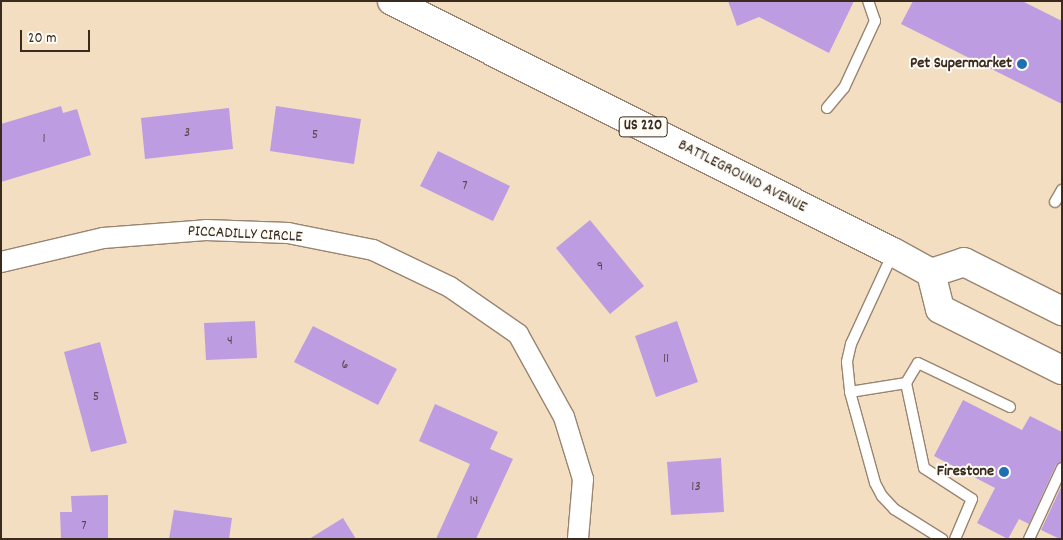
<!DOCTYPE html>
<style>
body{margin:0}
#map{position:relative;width:1063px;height:540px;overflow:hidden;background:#f4dec1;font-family:Dekko,sans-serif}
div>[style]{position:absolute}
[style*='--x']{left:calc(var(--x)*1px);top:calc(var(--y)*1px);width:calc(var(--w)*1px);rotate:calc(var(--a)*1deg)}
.building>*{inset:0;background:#bd9ce1}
.roads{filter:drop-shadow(1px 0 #988470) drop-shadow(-1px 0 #988470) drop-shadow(0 1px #988470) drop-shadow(0 -1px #988470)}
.service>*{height:10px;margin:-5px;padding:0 5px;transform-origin:5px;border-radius:5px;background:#fff}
.minor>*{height:20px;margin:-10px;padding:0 10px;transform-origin:10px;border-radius:10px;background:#fff}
.primary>*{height:28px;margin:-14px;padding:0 14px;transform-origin:14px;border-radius:14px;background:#fff}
.dots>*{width:14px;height:14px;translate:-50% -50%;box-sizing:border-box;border:2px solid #fdfcf7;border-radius:50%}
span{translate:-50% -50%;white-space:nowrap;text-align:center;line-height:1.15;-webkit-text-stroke:4px #fdfcf7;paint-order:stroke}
.number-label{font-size:14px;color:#5c464f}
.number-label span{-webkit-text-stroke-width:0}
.shield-label span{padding:1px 4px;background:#fdfcf7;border:1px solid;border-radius:4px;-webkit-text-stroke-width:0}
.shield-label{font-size:15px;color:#3b2a1e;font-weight:700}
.poi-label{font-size:16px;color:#3b2a1e;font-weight:700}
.right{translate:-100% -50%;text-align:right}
.street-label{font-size:16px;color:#3b2a1e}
.frame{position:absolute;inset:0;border:2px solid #3b2a1e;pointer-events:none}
.scale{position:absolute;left:20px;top:30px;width:70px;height:22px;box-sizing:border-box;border:2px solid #3b2a1e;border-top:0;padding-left:6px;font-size:15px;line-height:18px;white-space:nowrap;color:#3b2a1e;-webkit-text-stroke:4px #fdfcf7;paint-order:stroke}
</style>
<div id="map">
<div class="building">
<div style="clip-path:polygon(728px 1px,854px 1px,829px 53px,759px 17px,737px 26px)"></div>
<div style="clip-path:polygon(913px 1px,1022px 1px,1062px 21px,1062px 104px,901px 24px)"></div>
<div style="clip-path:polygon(61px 106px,63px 113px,77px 109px,91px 155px,1px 182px,1px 124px)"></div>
<div style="clip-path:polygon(276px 106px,361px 119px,354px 164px,270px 151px)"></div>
<div style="clip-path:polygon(229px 108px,233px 149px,145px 159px,141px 118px)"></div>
<div style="clip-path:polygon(438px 151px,510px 186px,493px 221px,420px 186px)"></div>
<div style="clip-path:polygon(590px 220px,644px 286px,610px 314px,556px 248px)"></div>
<div style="clip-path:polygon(255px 321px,257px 358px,206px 360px,204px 323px)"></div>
<div style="clip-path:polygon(677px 321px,698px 382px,656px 397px,635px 336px)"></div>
<div style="clip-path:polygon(313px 326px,397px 369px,378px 405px,294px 362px)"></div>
<div style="clip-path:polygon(100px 342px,127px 443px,91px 452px,64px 352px)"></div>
<div style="clip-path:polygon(963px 400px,1022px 430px,1030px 416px,1062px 432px,1062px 461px,1056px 465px,1029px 524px,1019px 519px,1008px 539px,977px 523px,995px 488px,934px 456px)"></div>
<div style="clip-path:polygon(435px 404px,498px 432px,490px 449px,513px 459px,476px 539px,436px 539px,470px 464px,419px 441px)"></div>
<div style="clip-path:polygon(721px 458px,724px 512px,671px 515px,667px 462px)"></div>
<div style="clip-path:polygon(1062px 485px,1062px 539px,1060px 539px,1041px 530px)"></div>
<div style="clip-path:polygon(108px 495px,108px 539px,61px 539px,60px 512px,72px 512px,71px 496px)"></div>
<div style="clip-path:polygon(174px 510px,232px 518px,229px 539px,169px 539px)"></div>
<div style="clip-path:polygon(343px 518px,356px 539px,309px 539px)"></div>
</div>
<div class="roads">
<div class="service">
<div style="--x:827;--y:108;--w:26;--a:-50"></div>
<div style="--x:844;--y:88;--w:74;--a:-65.2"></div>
<div style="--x:875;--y:21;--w:21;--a:-109"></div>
<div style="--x:1055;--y:202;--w:14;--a:-60"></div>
<div style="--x:893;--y:253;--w:100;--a:114.8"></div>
<div style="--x:851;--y:344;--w:18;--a:103"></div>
<div style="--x:847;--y:362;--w:30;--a:84"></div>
<div style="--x:850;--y:392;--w:94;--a:74.6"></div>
<div style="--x:875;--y:483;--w:15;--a:62"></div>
<div style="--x:882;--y:496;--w:18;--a:47"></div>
<div style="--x:894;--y:509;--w:57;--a:32"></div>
<div style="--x:906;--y:383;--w:23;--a:-59"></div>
<div style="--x:918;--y:363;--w:102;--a:25.6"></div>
<div style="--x:850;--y:392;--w:57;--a:-9.1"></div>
<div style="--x:906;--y:383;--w:87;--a:78"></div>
<div style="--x:924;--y:468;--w:57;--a:32.9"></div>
<div style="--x:972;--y:499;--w:43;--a:113"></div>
<div style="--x:1029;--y:539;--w:78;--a:-65.1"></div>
</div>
<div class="minor">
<div style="--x:1;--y:262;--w:105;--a:-13.2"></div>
<div style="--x:103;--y:238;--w:103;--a:-4.4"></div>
<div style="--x:206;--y:230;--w:82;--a:2.1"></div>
<div style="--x:288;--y:233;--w:87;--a:11.3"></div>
<div style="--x:373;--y:250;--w:85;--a:25.7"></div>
<div style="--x:450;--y:287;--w:83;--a:34.7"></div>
<div style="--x:518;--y:334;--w:95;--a:61"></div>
<div style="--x:564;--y:417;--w:65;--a:73"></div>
<div style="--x:583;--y:479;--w:60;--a:94.8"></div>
</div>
<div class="primary">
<div style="--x:392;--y:1;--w:560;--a:26.61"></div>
<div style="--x:893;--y:252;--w:43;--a:28.9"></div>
<div style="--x:931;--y:273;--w:37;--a:76"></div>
<div style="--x:940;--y:309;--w:136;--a:26.6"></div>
<div style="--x:931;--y:273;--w:35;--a:-18"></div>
<div style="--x:964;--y:262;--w:110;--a:26.6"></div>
</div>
</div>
<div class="dots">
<div style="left:1022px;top:64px;background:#1f6fb2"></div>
<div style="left:1004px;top:472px;background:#1f6fb2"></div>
</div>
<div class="number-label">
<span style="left:187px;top:133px">3</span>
<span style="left:315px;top:135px">5</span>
<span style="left:44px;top:139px">1</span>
<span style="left:465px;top:186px">7</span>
<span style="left:600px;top:267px">9</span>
<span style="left:230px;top:341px">4</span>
<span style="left:666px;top:359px">11</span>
<span style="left:345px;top:365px">6</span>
<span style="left:96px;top:397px">5</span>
<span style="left:696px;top:487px">13</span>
<span style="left:474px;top:501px">14</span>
<span style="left:84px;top:526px">7</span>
</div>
<div class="shield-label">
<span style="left:643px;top:127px">US 220</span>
</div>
<div class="poi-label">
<span class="right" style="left:1012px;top:64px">Pet Supermarket</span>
<span class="right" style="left:994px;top:472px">Firestone</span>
</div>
<div class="street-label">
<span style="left:742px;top:177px;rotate:27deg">BATTLEGROUND AVENUE</span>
<span style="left:245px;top:235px;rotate:3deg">PICCADILLY CIRCLE</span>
</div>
<div class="frame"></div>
<div class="scale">20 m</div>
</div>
